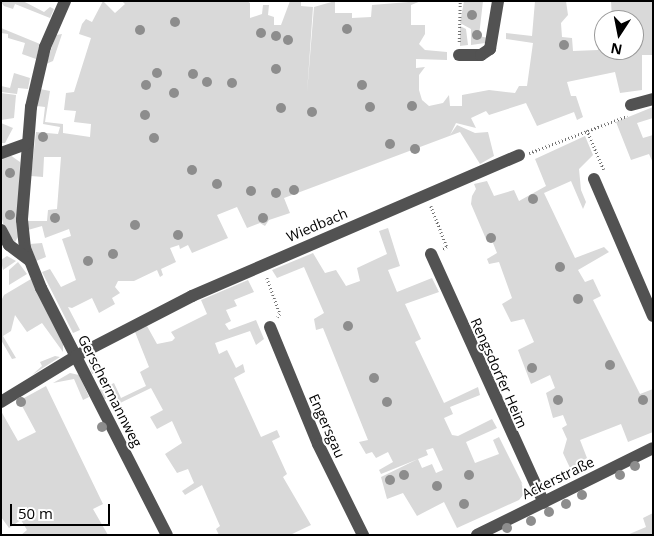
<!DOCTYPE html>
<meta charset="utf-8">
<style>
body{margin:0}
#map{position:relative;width:654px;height:536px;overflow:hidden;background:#fff;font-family:"Open Sans",sans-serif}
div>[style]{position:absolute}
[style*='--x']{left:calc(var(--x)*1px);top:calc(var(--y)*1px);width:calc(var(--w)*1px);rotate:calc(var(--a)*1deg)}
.green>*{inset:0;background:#d9d9d9}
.path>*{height:2.5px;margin-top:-1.25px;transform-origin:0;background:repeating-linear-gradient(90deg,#747474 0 1px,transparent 0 3.5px)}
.minor>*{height:12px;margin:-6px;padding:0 6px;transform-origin:6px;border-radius:6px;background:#525252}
.trees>*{width:10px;height:10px;margin:-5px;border-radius:50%;background:#8d8d8d}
span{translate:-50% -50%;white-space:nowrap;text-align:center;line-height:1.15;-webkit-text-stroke:4px #fff;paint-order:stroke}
.street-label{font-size:14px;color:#000}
.frame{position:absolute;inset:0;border:2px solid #000;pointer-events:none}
.north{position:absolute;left:594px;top:10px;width:50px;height:50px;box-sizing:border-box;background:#fff;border:1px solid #999;border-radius:50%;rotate:191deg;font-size:14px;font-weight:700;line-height:20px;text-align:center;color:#000}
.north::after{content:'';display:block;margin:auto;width:18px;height:22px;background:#000;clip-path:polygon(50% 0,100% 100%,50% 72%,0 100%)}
.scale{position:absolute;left:10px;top:504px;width:100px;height:22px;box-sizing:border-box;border:2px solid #000;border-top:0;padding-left:6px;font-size:15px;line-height:18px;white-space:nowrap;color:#000;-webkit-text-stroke:4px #fff;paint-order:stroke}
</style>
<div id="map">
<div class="green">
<div style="clip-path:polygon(23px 1px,44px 12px,50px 7px,54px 9px,50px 18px,15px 4px,13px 9px,4px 6px,1px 2px)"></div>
<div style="clip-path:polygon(103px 1px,115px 13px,125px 4px,122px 1px,247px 1px,250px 3px,250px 18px,262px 14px,263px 5px,269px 5px,268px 15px,274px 17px,274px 25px,281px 25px,290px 1px,301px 1px,301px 6px,313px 7px,307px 93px,314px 7px,335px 1px,335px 13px,352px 13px,352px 18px,371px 17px,372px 5px,421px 1px,411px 5px,411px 25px,425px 25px,425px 34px,419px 44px,425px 50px,447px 52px,447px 60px,416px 59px,416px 68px,425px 67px,419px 75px,419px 90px,422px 100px,429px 106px,443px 103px,449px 95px,450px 106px,462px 106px,462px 95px,489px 90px,515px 93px,519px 86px,527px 86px,533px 43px,506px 39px,506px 33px,532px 36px,535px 1px,566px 1px,568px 15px,561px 23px,562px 37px,572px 38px,573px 51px,598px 50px,597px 39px,604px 38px,604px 50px,634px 50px,634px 20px,612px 20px,611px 1px,653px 1px,653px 55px,642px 55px,642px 90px,620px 93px,615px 72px,567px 82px,571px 96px,576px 96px,583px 117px,577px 120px,574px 112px,537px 126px,526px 103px,489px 115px,486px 111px,471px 118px,476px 128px,456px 123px,450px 135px,457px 125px,475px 133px,488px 132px,494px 156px,480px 164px,460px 132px,284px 198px,290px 213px,269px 220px,265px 226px,260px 223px,247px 228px,237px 207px,217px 215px,228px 238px,192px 253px,188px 245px,180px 249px,179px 245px,170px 248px,176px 262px,161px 269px,163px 275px,160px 277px,157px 270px,134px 281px,118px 281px,115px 287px,120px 293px,112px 298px,115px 304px,99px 313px,92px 298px,72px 308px,68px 307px,80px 330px,73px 333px,42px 272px,50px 269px,61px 287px,76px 280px,62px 239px,71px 236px,69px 229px,45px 238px,42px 226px,28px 230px,27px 221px,47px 221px,48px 210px,57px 209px,61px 157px,44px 157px,43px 177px,31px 176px,36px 132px,58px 134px,60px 127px,43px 124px,45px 107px,37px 106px,40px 89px,50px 91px,45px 122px,63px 124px,63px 133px,90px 137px,91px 124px,74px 122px,76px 111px,64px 110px,66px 93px,74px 92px,91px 38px,79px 34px,82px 24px,86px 19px,92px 22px)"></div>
<div style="clip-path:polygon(464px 1px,483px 1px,479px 36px,488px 38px,485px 43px,471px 45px,471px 29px,460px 23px)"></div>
<div style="clip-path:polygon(460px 26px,466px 29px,468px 45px,460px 46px)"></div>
<div style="clip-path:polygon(1px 28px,40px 44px,36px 59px,22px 54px,25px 43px,8px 38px,8px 34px,1px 33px)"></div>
<div style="clip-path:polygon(62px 34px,53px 61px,46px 64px,56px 35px)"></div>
<div style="clip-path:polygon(14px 73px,30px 78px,28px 89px,18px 88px,17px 94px,1px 92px,1px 86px,10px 88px)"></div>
<div style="clip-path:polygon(1px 93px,16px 95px,14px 118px,1px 120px)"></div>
<div style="clip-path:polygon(653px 107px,653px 118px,637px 123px,643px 138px,653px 135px,653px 163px,649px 154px,631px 160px,616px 122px)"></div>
<div style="clip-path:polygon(1px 123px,13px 128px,5px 143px,1px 143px)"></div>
<div style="clip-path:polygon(585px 136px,593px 155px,579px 169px,581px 190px,586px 202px,583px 209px,571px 181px,544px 193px,575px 258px,604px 247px,609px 252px,578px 270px,585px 282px,593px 279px,601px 296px,593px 300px,640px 394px,653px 389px,653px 432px,628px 442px,621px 424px,580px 440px,587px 458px,570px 468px,563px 453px,567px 439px,562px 428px,567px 425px,563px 415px,553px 418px,546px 393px,555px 388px,550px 375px,531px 384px,518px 350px,534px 342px,524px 319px,511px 322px,502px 304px,512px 298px,499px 262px,489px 264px,487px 259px,497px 253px,491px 238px,486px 239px,471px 204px,472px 196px,476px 189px,474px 184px,487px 181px,494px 196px,514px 190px,519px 201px,546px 186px,535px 159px)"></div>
<div style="clip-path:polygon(10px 155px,20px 162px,18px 237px,15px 242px,4px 227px,1px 215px,1px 159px)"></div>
<div style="clip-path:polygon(388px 228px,400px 266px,388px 270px,397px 292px,432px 278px,439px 292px,405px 304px,421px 339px,415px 342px,444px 403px,478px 387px,480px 395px,450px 407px,453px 414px,444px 418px,452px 435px,458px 436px,492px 419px,497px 428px,466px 442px,475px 463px,499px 454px,493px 440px,499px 437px,526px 491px,519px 500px,457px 528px,444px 502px,417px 516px,403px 493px,387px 499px,381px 477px,418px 459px,422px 468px,432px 464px,436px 473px,443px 470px,433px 448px,426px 450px,428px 455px,381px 474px,379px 470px,393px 462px,388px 452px,376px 458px,372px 452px,366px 454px,359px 442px,368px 440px,323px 328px,316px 330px,314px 319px,324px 313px,304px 267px,277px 278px,272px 270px,313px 253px,325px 273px,336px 270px,346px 286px,360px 281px,357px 268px,387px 254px,379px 231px)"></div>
<div style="clip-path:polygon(42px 243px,46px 257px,36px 261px,30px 244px)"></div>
<div style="clip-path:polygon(7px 256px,16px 261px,3px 270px,1px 260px)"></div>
<div style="clip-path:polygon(18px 262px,27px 274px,9px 285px,9px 270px)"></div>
<div style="clip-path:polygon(31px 279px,63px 344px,63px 352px,42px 323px,27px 332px,15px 315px,11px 331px,3px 336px,16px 358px,12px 359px,1px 340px,1px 301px,4px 295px)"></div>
<div style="clip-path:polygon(248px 280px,254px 292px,234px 300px,237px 306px,226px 310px,231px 321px,225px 324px,229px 330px,256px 320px,264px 339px,256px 345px,250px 331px,215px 343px,219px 354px,227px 350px,236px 368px,243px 364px,245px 372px,234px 378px,261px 437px,277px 430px,280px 437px,272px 441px,287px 474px,283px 477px,311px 525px,290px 535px,219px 535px,216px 529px,220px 526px,202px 485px,185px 495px,182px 491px,194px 483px,188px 469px,177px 473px,165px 454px,182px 443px,172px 421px,157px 429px,150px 417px,163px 410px,151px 388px,116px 405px,112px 396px,103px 400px,99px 390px,114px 383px,121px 398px,146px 386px,140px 372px,149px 367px,135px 332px,147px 326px,157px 344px,172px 341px,175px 338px,171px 332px,207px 314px,201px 300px)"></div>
<div style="clip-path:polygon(55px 356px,60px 357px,32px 375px,42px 366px,40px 362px)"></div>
<div style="clip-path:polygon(97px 356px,103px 370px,92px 374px,89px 364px)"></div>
<div style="clip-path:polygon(70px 373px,79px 375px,89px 397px,83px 400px,74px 379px,53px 383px)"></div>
<div style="clip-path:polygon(46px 386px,103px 504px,93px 509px,108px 535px,21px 535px,27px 530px,21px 520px,9px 528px,1px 517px,1px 411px,18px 441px,36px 432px,21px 404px,25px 402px,24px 398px)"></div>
<div style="clip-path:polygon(653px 513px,653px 535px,627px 535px,646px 527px,643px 518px)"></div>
</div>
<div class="path">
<div style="--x:459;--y:42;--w:41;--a:-88.6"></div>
<div style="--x:587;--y:130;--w:43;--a:67"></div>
<div style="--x:529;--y:153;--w:105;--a:-20.7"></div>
<div style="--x:431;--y:206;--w:44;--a:68.7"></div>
<div style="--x:447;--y:247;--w:6;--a:149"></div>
<div style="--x:267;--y:278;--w:38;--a:70"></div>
<div style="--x:280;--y:314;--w:4;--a:124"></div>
</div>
<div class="minor">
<div style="--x:65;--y:1;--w:50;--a:113.5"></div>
<div style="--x:45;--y:47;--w:62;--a:103.1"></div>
<div style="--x:31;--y:107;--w:113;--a:94.6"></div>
<div style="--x:22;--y:220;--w:28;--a:84"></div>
<div style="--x:25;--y:248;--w:43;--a:68.2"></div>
<div style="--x:41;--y:288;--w:277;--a:63"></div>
<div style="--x:459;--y:55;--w:22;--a:0"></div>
<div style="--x:481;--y:55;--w:11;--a:-34"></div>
<div style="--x:490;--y:49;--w:49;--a:-80.5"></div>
<div style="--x:631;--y:105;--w:23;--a:-15"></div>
<div style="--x:1;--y:153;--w:27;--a:-20"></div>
<div style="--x:594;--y:179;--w:149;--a:66.7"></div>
<div style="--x:1;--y:230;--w:17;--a:62"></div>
<div style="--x:9;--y:245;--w:25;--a:37"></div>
<div style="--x:431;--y:254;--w:273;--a:65.6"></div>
<div style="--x:270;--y:327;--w:126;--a:67.7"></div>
<div style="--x:318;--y:444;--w:102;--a:63.7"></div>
<div style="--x:1;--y:402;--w:88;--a:-31.5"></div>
<div style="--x:76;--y:356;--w:131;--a:-27.3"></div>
<div style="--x:192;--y:296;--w:356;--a:-23.3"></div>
<div style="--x:477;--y:535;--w:196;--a:-26.3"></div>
</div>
<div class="trees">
<div style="left:472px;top:15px"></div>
<div style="left:175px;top:22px"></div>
<div style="left:347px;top:29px"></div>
<div style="left:140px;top:30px"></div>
<div style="left:261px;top:33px"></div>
<div style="left:477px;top:35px"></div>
<div style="left:276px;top:36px"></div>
<div style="left:288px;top:40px"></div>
<div style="left:564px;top:45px"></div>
<div style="left:276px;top:69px"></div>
<div style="left:157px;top:73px"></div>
<div style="left:193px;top:74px"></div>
<div style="left:207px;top:82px"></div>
<div style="left:232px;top:83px"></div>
<div style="left:146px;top:85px"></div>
<div style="left:362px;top:85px"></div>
<div style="left:174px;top:93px"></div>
<div style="left:412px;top:106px"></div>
<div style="left:370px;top:107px"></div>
<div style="left:281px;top:108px"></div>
<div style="left:312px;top:112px"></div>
<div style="left:145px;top:115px"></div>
<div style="left:43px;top:137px"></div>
<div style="left:154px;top:138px"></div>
<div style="left:390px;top:144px"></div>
<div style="left:415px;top:149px"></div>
<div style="left:192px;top:170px"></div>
<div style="left:10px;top:173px"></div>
<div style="left:217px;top:184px"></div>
<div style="left:294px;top:190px"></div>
<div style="left:251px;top:191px"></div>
<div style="left:276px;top:193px"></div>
<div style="left:533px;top:199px"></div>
<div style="left:10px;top:215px"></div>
<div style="left:55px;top:218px"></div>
<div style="left:263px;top:218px"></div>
<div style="left:135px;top:225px"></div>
<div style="left:178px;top:235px"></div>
<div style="left:491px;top:238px"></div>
<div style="left:113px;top:254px"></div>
<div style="left:88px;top:261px"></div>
<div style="left:560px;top:267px"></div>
<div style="left:578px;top:299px"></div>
<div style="left:348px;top:326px"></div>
<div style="left:610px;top:365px"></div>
<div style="left:532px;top:368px"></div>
<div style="left:374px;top:378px"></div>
<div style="left:558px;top:400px"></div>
<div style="left:643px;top:400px"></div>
<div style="left:21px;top:402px"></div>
<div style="left:387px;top:402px"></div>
<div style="left:102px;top:427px"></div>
<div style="left:635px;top:466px"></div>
<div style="left:404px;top:475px"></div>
<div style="left:469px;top:475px"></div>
<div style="left:620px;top:475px"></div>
<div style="left:390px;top:480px"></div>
<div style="left:437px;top:486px"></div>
<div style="left:582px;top:495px"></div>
<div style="left:464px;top:504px"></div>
<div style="left:566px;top:504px"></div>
<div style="left:549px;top:512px"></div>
<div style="left:531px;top:521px"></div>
<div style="left:507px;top:528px"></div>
</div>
<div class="street-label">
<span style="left:317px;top:225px;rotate:-23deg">Wiedbach</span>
<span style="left:499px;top:373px;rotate:66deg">Rengsdorfer Heim</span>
<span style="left:110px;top:391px;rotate:63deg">Gerschermannweg</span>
<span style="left:327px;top:426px;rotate:66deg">Engersgau</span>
<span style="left:558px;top:478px;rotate:-26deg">Ackerstraße</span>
</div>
<div class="frame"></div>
<div class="north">N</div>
<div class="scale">50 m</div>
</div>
